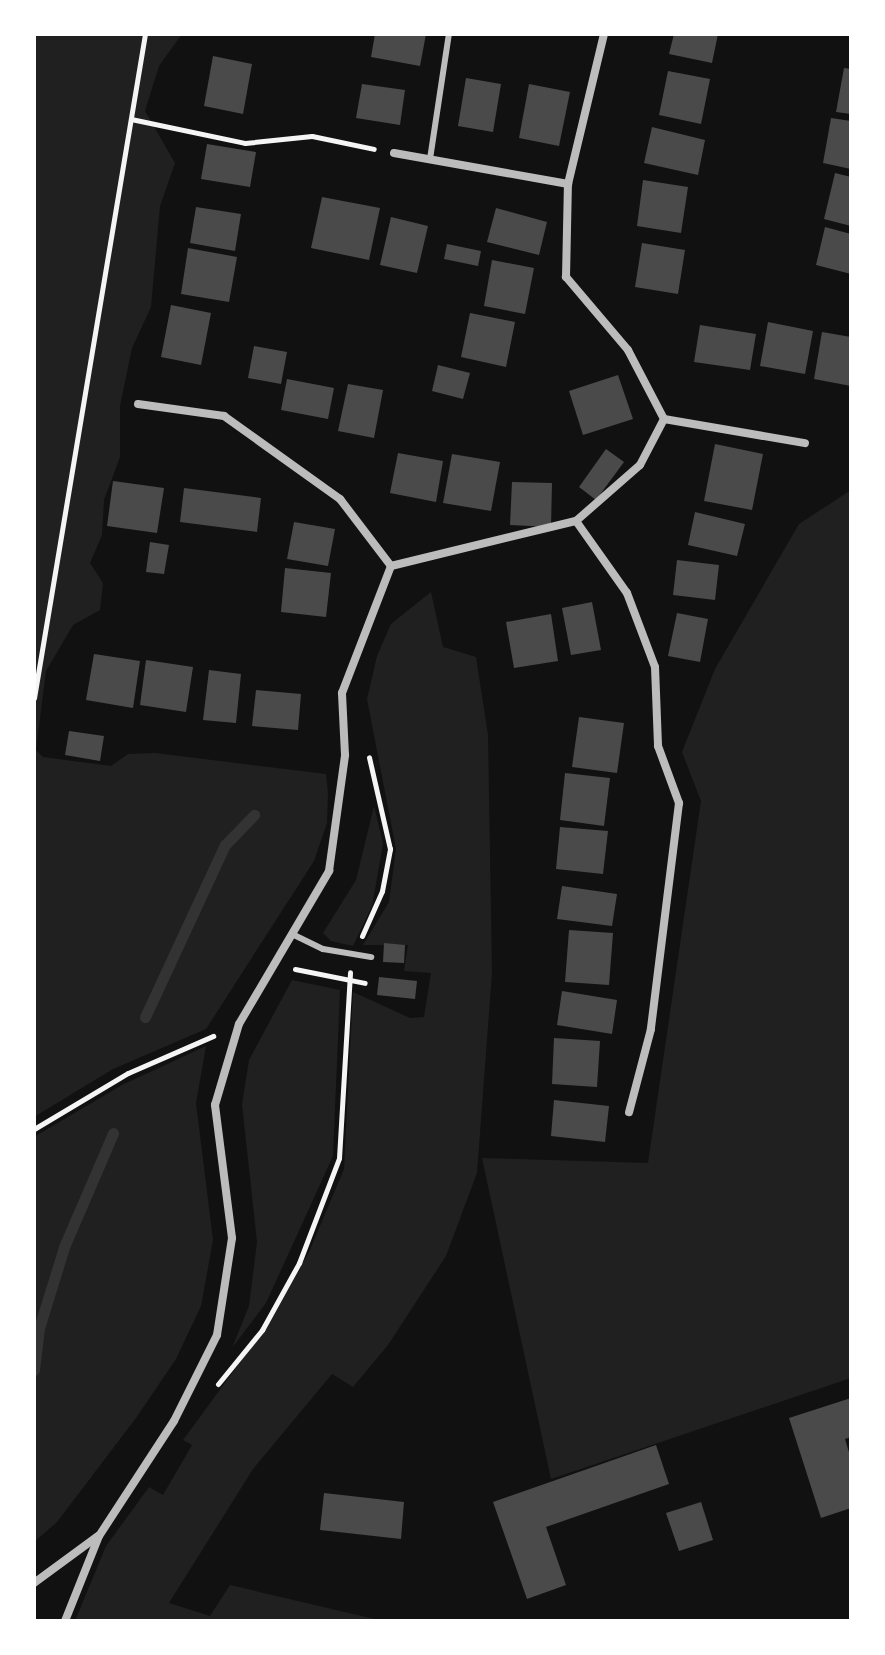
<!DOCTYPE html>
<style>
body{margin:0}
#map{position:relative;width:885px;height:1655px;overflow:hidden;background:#111;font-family:Jost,sans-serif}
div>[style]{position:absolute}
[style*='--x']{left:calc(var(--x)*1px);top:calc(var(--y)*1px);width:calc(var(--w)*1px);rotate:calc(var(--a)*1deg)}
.green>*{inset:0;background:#202020}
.stream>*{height:11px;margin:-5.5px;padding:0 5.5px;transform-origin:5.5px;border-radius:5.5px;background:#333}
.building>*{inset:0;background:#4a4a4a}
.path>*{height:5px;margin:-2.5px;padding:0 2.5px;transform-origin:2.5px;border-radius:2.5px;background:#f5f5f5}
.service>*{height:6px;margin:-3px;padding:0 3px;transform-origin:3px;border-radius:3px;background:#bcbcbc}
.minor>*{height:8px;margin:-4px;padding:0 4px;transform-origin:4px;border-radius:4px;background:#bcbcbc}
span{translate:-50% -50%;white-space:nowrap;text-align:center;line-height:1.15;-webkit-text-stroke:7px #fff;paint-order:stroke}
.frame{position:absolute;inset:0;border:36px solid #fff;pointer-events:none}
</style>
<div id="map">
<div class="green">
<div style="clip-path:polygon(34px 34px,182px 34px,159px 66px,145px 111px,175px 163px,160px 206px,151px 307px,132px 348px,120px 406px,120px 457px,104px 500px,102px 535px,90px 563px,103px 583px,100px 610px,73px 625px,46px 671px,36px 750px,43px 757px,111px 766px,128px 754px,155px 753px,326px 774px,328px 793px,327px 823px,314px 861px,206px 1029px,113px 1069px,34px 1117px)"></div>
<div style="clip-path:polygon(851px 490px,851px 1378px,551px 1479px,482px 1158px,648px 1163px,701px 801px,682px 752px,715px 669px,799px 524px)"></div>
<div style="clip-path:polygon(431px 592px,443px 647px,476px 657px,488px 735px,492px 973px,477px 1173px,446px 1256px,388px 1345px,353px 1387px,332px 1374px,253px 1469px,169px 1603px,210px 1616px,230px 1585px,383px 1621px,75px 1621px,106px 1546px,149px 1487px,163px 1495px,192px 1445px,183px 1440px,272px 1319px,309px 1252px,344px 1169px,353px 992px,410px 1018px,424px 1017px,431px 973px,404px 971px,408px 945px,363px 945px,389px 902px,396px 849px,367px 699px,377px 656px,391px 624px)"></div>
<div style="clip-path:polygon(374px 806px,383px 844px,372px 906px,353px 946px,331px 941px,323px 933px,356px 880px)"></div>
<div style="clip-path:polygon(292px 980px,340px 990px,333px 1156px,266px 1303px,232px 1348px,249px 1306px,257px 1242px,242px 1104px,249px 1060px)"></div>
<div style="clip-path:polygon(206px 1046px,196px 1103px,213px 1240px,201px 1306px,176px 1359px,136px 1418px,57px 1522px,34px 1542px,34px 1137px,122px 1085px)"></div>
</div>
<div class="stream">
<div style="--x:145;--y:1017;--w:190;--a:-65.1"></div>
<div style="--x:225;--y:845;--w:42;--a:-46"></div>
<div style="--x:34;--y:1370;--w:42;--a:-83.2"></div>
<div style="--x:39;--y:1328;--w:85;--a:-72.8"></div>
<div style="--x:64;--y:1247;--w:124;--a:-66.7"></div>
</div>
<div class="building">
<div style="clip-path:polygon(375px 34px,426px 34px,420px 66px,371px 57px)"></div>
<div style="clip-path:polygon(674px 34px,718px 34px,712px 63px,669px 54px)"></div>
<div style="clip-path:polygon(213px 56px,252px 64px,243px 114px,204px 106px)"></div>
<div style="clip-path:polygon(844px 68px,851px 69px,851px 114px,836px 112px)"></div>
<div style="clip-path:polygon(668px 71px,710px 79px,701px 124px,659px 115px)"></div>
<div style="clip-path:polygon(466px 78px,501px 84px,493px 132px,458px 126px)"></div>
<div style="clip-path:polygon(362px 84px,405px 90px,400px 125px,356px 118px)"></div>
<div style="clip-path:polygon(529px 84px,570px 92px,559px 146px,519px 138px)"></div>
<div style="clip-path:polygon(831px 118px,851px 121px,851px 169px,823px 163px)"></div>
<div style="clip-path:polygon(652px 127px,705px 140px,698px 175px,644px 163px)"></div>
<div style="clip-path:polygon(207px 144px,256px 152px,250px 187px,201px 179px)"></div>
<div style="clip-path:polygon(835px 173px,851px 177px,851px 226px,824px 219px)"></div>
<div style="clip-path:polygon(643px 180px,688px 187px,681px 233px,637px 226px)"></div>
<div style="clip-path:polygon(322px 197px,380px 208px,369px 260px,311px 248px)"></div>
<div style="clip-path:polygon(196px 207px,241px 214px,235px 251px,190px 243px)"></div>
<div style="clip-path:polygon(496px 208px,547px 222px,539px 255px,487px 242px)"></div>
<div style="clip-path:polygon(391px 217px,428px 226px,417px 273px,380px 265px)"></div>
<div style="clip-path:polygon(825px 227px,851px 234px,851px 274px,816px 265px)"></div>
<div style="clip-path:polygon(642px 243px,685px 250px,678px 294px,635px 287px)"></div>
<div style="clip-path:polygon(447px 244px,481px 251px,478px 266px,444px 259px)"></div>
<div style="clip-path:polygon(188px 248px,237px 257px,229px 302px,181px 294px)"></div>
<div style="clip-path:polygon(492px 260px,534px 268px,525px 314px,484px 306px)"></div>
<div style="clip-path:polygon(171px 305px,211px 313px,201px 365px,161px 357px)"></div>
<div style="clip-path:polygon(470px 313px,515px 322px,506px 367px,461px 357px)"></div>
<div style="clip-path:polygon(768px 322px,813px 331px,805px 374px,760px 366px)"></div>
<div style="clip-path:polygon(700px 325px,756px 334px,750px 370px,694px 362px)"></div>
<div style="clip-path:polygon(822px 332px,851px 337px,851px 386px,814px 379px)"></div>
<div style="clip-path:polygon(254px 346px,287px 352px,281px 384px,248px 378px)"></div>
<div style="clip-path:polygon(438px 365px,470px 373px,463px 399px,432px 391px)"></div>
<div style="clip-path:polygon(618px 375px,633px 419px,583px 435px,569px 391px)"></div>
<div style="clip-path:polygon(287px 379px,334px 388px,328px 419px,281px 410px)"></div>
<div style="clip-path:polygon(348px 384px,383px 390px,374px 438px,338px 431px)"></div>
<div style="clip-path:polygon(715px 444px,763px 454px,752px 510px,704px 501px)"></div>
<div style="clip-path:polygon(606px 449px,624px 462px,596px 500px,579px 487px)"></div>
<div style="clip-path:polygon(398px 453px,443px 461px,436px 502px,390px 493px)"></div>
<div style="clip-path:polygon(452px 454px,500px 462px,491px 511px,443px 503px)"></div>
<div style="clip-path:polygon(113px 481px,164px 488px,157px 533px,107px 526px)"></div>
<div style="clip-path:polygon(512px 482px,552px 483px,551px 527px,510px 525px)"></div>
<div style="clip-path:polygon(184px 488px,261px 498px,257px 532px,180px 522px)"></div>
<div style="clip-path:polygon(695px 512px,745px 524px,737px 556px,688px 545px)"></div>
<div style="clip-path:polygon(294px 522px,335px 529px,328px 566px,287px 559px)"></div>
<div style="clip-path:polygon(150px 542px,169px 545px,164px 574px,146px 572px)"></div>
<div style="clip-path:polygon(677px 560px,719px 565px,715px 600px,673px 595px)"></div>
<div style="clip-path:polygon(285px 568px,331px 573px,326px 617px,281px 612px)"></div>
<div style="clip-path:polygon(592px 602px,601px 650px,571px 655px,562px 608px)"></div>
<div style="clip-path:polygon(677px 613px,708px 619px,700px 662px,668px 656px)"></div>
<div style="clip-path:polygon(551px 614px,558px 661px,514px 668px,506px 622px)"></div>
<div style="clip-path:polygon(94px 654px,140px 661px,133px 708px,86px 700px)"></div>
<div style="clip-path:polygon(146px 660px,193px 667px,186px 712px,140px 705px)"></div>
<div style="clip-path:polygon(209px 670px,241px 674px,236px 723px,203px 720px)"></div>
<div style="clip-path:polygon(256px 690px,301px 694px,298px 730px,252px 726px)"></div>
<div style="clip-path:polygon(579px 717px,624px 723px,617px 773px,572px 767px)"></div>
<div style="clip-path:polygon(69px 731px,104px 736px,100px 761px,65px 755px)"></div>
<div style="clip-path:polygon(565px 773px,610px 778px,604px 826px,560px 820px)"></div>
<div style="clip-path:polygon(560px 827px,608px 831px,603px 874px,556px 869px)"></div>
<div style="clip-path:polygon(562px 886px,617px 894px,612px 926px,557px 919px)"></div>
<div style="clip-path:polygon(569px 930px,613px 933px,609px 985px,565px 982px)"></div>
<div style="clip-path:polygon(384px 943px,405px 945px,404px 963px,383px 962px)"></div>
<div style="clip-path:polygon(379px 977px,417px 981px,415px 999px,377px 995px)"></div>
<div style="clip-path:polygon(562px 991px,617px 1000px,612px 1034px,557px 1025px)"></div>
<div style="clip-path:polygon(554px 1038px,600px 1041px,597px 1087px,552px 1084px)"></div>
<div style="clip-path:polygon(554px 1100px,609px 1106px,605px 1142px,551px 1136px)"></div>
<div style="clip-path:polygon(851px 1398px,851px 1437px,845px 1439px,851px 1459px,851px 1508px,821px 1518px,789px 1418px)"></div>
<div style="clip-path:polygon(656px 1445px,669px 1484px,546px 1527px,566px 1585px,527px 1599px,493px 1502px)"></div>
<div style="clip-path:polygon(324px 1493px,404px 1502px,401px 1539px,320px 1530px)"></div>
<div style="clip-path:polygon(701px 1502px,713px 1540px,679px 1551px,666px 1513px)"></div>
</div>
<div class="path">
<div style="--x:131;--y:119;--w:116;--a:11.9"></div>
<div style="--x:245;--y:143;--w:67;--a:-6"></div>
<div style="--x:312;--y:136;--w:63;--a:11.8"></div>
<div style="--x:34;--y:698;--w:673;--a:-80.51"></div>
<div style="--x:362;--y:936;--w:49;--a:-66"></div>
<div style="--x:382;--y:891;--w:43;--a:-79.2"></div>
<div style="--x:390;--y:849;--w:94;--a:-102.9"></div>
<div style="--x:295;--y:969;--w:71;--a:11.3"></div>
<div style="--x:34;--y:1129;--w:109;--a:-30.8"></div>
<div style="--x:128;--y:1073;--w:93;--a:-23.5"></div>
<div style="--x:218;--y:1384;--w:70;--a:-50.8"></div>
<div style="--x:262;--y:1330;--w:77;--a:-61.1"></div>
<div style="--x:299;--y:1263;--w:112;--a:-69.1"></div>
<div style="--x:339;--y:1158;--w:186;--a:-86.6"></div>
</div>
<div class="service">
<div style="--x:430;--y:159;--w:126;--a:-81.4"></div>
<div style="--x:294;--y:935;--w:32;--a:26"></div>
<div style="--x:323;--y:949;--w:49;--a:9.5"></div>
</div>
<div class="minor">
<div style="--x:394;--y:153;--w:177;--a:10.1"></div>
<div style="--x:138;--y:404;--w:87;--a:7.9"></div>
<div style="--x:224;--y:416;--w:143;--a:35.6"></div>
<div style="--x:340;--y:499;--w:84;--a:52.7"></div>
<div style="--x:664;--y:419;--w:143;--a:9.7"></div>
<div style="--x:576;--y:521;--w:88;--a:54.7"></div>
<div style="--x:627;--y:593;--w:79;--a:69.3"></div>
<div style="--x:655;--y:667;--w:79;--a:87.8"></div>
<div style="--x:658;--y:746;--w:61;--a:69.8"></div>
<div style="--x:679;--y:803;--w:228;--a:97.1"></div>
<div style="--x:651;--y:1029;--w:86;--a:104.8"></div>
<div style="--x:34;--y:1583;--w:79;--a:-36.3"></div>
<div style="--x:65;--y:1621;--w:92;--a:-68.2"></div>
<div style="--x:99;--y:1536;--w:137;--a:-56.9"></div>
<div style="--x:174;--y:1421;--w:96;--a:-63.4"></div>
<div style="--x:217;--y:1335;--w:98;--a:-81.2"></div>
<div style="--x:232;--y:1238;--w:134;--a:-97.3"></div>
<div style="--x:215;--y:1105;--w:84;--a:-73.5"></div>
<div style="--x:239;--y:1024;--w:178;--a:-59.5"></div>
<div style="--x:329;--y:871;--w:117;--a:-82.1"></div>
<div style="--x:345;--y:755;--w:62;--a:-92.8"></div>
<div style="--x:342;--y:693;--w:136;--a:-68.9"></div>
<div style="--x:391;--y:566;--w:190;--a:-13.7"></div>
<div style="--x:576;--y:521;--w:85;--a:-41.2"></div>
<div style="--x:640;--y:465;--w:52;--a:-62.4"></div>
<div style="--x:664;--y:419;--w:78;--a:-117.6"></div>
<div style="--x:628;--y:350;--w:96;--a:-130.3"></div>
<div style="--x:566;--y:277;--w:93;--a:-88.8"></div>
<div style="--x:568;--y:184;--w:154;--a:-76.5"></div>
</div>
<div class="frame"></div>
</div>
